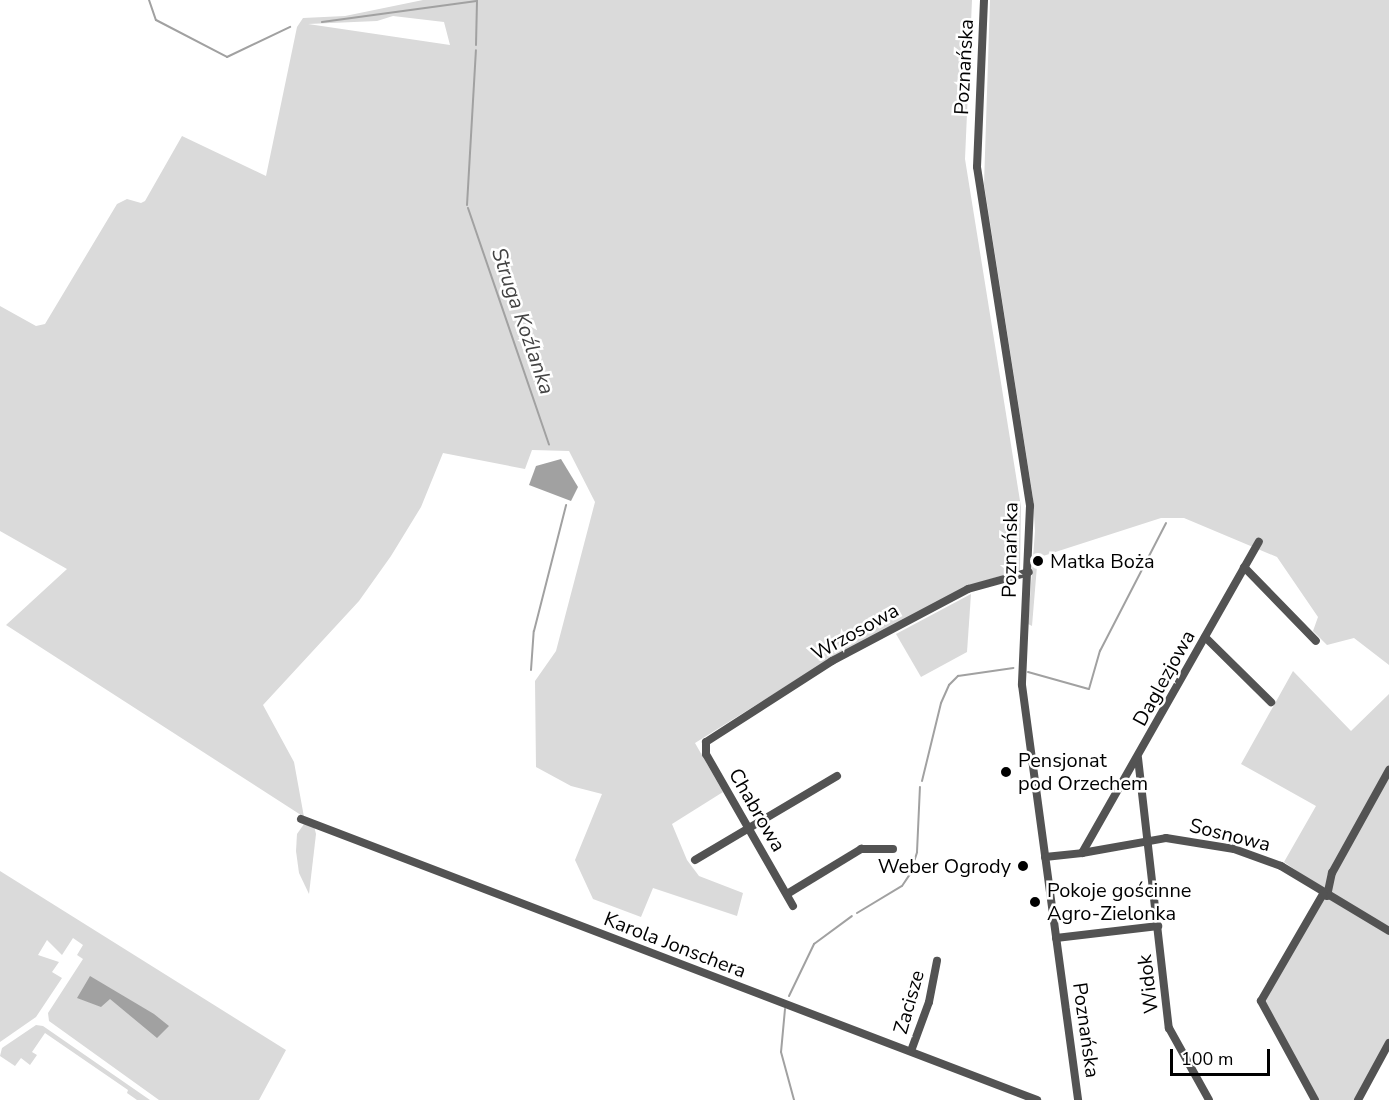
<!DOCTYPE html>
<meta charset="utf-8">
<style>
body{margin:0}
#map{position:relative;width:1389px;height:1100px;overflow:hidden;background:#fff;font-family:"Nunito Sans",sans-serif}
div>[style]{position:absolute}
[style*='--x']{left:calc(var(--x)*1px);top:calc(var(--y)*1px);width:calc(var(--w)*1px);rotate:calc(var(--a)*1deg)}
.green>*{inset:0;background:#dadada}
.water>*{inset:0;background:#a1a1a1}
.stream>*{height:2px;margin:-1px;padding:0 1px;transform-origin:1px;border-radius:1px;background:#a1a1a1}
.minor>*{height:8px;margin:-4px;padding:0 4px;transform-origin:4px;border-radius:4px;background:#535353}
.dots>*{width:16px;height:16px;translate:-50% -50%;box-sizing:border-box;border:3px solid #fff;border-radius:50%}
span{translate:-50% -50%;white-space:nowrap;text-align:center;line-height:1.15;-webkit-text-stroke:5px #fff;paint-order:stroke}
.street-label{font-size:20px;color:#000}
.poi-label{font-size:20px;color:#000}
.left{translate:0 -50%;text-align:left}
.right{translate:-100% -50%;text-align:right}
.water-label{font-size:21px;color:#424242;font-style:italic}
.scale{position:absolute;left:1170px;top:1049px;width:100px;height:27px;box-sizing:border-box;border:3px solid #000;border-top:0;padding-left:8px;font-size:18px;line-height:21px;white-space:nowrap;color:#000;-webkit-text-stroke:4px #fff;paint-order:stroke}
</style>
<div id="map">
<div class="green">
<div style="clip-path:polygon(evenodd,423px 0,972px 0,965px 159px,1021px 507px,1020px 570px,968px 586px,831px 658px,695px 743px,723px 792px,672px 824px,687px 860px,699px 876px,743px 893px,737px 916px,653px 888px,641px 917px,593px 899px,575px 860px,602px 794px,571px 786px,536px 767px,535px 681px,556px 651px,595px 502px,569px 451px,532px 450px,525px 469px,443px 453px,421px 507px,391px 556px,359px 601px,263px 705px,294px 762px,304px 817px,6px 625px,67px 569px,0 531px,0 306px,36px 326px,45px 324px,117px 204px,127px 199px,141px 203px,145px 201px,182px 136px,266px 176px,297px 27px,303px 18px,345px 16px,423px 0,393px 16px,444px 22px,450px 45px,308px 24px,377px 21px,393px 16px)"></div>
<div style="clip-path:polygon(990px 0,1389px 0,1389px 665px,1354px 638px,1327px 645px,1313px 631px,1318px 617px,1277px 557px,1184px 518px,1161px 518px,1043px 556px,1037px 566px,1032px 626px,1028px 624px,1035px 531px,1033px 498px,984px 184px)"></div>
<div style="clip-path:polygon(971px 594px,967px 652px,921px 677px,896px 634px)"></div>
<div style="clip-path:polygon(1293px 671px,1351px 731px,1389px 694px,1389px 1038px,1355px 1100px,1317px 1100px,1264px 1002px,1327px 892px,1284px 862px,1316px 806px,1241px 764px)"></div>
<div style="clip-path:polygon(304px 824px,314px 826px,316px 834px,309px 894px,299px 873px,296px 851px,297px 834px)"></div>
<div style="clip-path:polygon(0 871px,286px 1050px,259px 1100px,159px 1100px,49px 1021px,48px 1013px,83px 959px,77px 955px,83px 945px,73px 938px,62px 955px,47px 940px,38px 955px,59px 962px,52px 972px,62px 978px,36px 1017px,0 1042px)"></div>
<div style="clip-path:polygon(36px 1025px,43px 1026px,150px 1100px,137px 1100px,127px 1093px,128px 1090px,45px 1033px,32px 1052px,37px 1055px,30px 1065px,21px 1058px,15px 1066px,0 1056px,2px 1048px)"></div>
</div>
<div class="water">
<div style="clip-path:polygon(561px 459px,578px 487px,571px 501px,529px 485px,536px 466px)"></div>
<div style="clip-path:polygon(90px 976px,154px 1014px,169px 1026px,157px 1038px,110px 999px,101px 1007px,77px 998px)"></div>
</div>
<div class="stream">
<div style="--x:149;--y:0;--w:21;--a:71"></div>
<div style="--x:156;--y:20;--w:80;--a:27.5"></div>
<div style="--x:227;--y:57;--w:70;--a:-25.5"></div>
<div style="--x:322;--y:22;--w:156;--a:-7.7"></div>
<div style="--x:476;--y:45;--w:45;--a:-88.7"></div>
<div style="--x:467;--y:205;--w:155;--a:-86.7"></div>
<div style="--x:468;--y:208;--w:250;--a:71.1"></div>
<div style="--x:531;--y:670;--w:39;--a:-86"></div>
<div style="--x:534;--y:631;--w:130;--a:-75.7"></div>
<div style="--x:1028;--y:672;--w:63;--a:15.6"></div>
<div style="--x:1089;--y:689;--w:40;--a:-74"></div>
<div style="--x:1100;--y:651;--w:144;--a:-62.7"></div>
<div style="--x:922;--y:781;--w:80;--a:-76.3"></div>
<div style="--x:941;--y:703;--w:20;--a:-66"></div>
<div style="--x:949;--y:685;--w:13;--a:-45"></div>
<div style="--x:958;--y:676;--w:56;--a:-8.3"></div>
<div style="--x:857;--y:913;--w:52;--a:-31"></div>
<div style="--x:902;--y:886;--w:14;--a:-56"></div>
<div style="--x:910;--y:874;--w:23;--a:-72"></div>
<div style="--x:917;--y:852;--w:65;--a:-87.4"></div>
<div style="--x:789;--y:996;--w:58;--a:-64.3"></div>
<div style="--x:814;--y:944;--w:47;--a:-36.4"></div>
<div style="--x:785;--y:1009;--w:43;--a:95.3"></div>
<div style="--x:781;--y:1052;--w:50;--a:74.8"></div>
</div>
<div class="minor">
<div style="--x:984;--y:0;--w:167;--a:92.4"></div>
<div style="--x:977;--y:167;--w:343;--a:81.1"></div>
<div style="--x:1030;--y:506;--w:179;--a:92.6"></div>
<div style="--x:1022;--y:685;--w:419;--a:82.3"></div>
<div style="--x:1244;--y:567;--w:103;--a:45.8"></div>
<div style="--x:1205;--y:637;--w:93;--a:44.6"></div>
<div style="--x:1138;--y:758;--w:272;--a:83.5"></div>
<div style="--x:1169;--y:1028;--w:82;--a:60.9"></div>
<div style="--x:301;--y:819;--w:788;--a:20.9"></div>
<div style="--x:1082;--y:853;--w:85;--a:-10.1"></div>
<div style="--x:1166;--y:838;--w:69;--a:9.2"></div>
<div style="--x:1234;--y:849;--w:50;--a:19.9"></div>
<div style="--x:1281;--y:866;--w:126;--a:31"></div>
<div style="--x:1045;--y:857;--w:37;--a:-6"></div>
<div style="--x:1082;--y:853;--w:358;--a:-60.4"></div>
<div style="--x:695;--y:860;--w:165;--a:-30.6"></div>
<div style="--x:787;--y:894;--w:87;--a:-31.3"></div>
<div style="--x:861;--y:849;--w:32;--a:0"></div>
<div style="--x:1327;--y:896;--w:24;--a:-78"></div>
<div style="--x:1332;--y:873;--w:118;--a:-61"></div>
<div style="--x:793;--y:906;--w:175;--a:-119.8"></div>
<div style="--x:706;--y:754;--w:12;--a:-90"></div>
<div style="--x:706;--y:742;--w:150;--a:-32.7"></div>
<div style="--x:832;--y:661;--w:154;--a:-27.9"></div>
<div style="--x:968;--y:589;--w:63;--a:-15.6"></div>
<div style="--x:1056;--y:938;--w:103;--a:-6.7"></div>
<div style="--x:911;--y:1051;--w:52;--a:-69.8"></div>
<div style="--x:929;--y:1002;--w:42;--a:-79"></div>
<div style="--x:1315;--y:1100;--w:113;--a:-118.6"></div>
<div style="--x:1261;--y:1001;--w:124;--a:-59.9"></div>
<div style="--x:1358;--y:1100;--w:65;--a:-61.5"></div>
</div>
<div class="dots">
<div style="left:1038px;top:561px;background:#000"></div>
<div style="left:1006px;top:772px;background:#000"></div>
<div style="left:1023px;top:866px;background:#000"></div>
<div style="left:1035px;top:902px;background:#000"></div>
</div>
<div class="street-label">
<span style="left:964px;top:67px;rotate:-87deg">Poznańska</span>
<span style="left:1010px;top:550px;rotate:-89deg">Poznańska</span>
<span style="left:855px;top:632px;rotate:-29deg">Wrzosowa</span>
<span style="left:1164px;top:678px;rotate:-61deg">Daglezjowa</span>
<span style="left:757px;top:810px;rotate:60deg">Chabrowa</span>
<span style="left:1230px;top:835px;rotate:14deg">Sosnowa</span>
<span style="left:675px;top:945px;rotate:21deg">Karola Jonschera</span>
<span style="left:1148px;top:984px;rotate:-97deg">Widok</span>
<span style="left:909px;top:1002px;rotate:-74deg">Zacisze</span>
<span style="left:1086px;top:1030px;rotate:82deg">Poznańska</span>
</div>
<div class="poi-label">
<span class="left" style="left:1050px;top:561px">Matka Boża</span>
<span class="left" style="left:1018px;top:772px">Pensjonat<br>pod Orzechem</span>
<span class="right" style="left:1011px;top:866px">Weber Ogrody</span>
<span class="left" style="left:1047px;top:902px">Pokoje gościnne<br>Agro-Zielonka</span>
</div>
<div class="water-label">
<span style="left:523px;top:321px;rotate:71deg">Struga Koźlanka</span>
</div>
<div class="scale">100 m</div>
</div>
